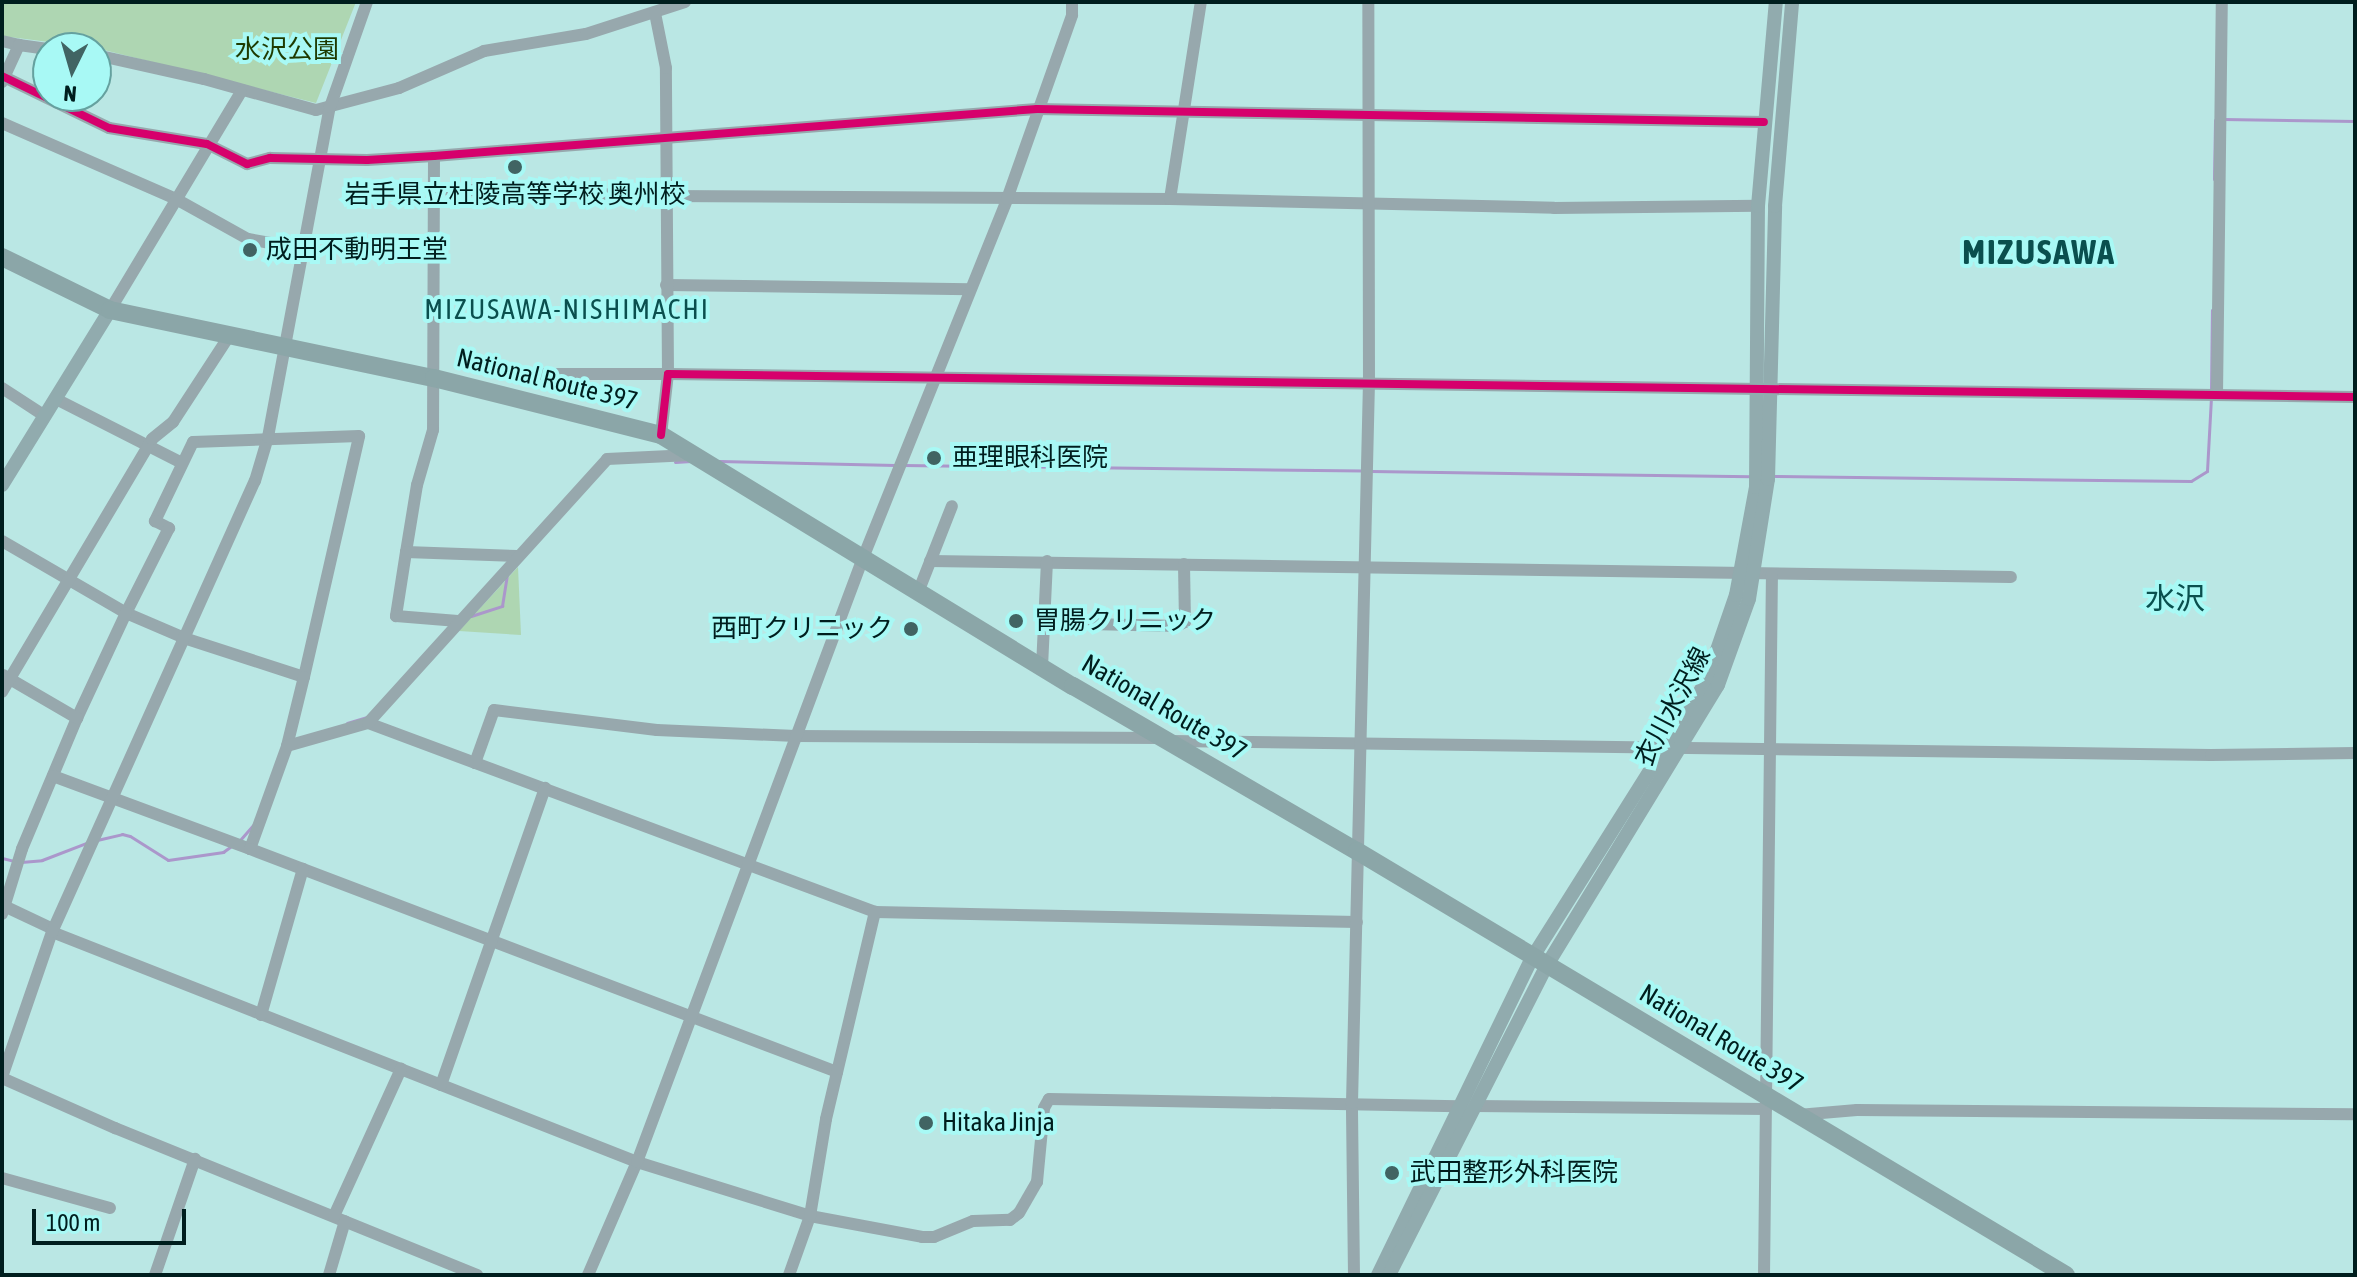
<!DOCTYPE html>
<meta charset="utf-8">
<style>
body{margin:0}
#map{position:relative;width:2357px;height:1277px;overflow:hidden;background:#bae7e4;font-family:"Asap Condensed","Noto Sans JP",sans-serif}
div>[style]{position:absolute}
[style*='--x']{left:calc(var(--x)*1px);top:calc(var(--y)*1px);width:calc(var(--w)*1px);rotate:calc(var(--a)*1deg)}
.green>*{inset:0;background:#aed6b2}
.stream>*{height:3px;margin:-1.5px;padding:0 1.5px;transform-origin:1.5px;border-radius:1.5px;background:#ab97cb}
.minor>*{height:12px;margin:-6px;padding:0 6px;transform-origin:6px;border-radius:6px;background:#97a8ad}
.major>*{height:14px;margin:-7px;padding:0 7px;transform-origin:7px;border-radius:7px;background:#91abae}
.highway>*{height:18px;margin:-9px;padding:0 9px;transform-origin:9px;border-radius:9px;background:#8ba6a8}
.cycleway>*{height:8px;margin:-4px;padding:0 4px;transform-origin:4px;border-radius:4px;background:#d6006c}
.dots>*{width:22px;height:22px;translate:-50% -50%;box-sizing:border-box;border:4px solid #a8f9f5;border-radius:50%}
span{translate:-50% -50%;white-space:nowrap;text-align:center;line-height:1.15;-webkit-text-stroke:8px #a8f9f5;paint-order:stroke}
.park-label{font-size:26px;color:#1e3a00}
.poi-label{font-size:26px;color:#001e1e}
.left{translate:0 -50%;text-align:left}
.right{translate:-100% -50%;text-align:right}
.street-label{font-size:26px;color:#001e1e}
.neighbourhood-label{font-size:28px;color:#0a4f4e;letter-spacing:2px}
.quarter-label{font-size:30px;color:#0a4f4e}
.district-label{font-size:34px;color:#0a4f4e;font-weight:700;letter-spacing:2px}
.frame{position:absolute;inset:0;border:4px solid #001e1e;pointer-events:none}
.north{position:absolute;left:32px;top:32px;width:80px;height:80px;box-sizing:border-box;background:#a8f9f5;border:2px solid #65a19f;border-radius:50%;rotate:185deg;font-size:22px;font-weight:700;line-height:32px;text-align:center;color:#001e1e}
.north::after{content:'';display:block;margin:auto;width:28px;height:36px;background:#416463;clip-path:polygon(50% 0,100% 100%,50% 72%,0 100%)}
.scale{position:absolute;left:32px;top:1209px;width:154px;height:36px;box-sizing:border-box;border:4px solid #001e1e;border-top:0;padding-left:10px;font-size:24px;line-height:28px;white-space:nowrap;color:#001e1e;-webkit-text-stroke:6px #a8f9f5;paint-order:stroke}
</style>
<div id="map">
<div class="green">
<div style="clip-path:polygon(2px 2px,356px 2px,316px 103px,96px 48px,2px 36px)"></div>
<div style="clip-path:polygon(518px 567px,521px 635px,459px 631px)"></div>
</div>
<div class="stream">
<div style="--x:2223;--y:119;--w:132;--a:0.9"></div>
<div style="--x:2214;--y:179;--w:59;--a:-89"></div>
<div style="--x:2211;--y:390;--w:80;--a:-89.3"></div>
<div style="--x:719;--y:461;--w:176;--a:1.3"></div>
<div style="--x:675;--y:462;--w:16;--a:-4"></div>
<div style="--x:903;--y:465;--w:460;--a:0.7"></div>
<div style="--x:1371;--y:471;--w:380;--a:0.8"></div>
<div style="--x:1775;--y:476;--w:416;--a:0.7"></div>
<div style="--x:2191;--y:481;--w:19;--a:-32"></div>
<div style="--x:2207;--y:471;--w:73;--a:-86.9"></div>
<div style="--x:471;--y:616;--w:33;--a:-18"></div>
<div style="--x:502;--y:606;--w:31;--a:-81"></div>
<div style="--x:347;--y:723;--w:21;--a:-17"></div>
<div style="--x:97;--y:840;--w:26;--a:-13"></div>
<div style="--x:122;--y:834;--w:8;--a:14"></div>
<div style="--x:130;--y:836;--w:45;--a:32.3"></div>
<div style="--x:168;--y:860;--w:56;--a:-8.3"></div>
<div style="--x:223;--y:852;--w:9;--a:-36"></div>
<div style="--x:240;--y:840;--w:20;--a:-49"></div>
<div style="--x:2;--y:858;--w:12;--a:14"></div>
<div style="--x:21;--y:862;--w:21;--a:-5"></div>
<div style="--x:42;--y:860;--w:47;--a:-21.1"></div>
</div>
<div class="minor">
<div style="--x:2;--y:41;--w:17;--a:13"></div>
<div style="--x:96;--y:55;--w:111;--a:12.5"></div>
<div style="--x:204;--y:79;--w:116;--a:15.5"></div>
<div style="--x:316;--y:110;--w:86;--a:-14.8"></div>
<div style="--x:399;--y:88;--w:93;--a:-23.5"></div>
<div style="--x:484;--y:51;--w:103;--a:-9.5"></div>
<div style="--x:586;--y:34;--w:104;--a:-17.9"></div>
<div style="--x:2;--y:76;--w:119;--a:25.9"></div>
<div style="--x:109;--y:128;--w:99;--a:9.3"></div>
<div style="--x:207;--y:144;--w:45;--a:26.6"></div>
<div style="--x:247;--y:164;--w:24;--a:-15"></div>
<div style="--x:270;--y:158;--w:97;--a:1.2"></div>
<div style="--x:367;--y:160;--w:67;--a:-3.4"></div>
<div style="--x:434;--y:156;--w:605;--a:-4.46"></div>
<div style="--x:1037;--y:109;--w:727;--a:1.02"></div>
<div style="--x:2;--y:82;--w:41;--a:-65.3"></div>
<div style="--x:19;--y:45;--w:29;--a:8"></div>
<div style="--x:2;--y:123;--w:190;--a:23.6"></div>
<div style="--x:176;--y:199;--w:82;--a:29.1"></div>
<div style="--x:248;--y:239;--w:57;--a:10.1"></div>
<div style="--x:434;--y:156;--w:274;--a:90.2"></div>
<div style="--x:433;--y:430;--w:57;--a:106.2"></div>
<div style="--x:417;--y:485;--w:68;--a:99.3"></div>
<div style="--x:406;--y:552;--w:111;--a:2.1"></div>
<div style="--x:436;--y:189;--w:228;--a:1.8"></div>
<div style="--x:664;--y:196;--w:506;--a:0.34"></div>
<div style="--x:1170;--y:199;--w:384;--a:1.3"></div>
<div style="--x:1554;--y:208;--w:204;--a:-0.6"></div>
<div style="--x:1170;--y:199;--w:199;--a:-81.1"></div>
<div style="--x:666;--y:285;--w:304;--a:0.8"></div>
<div style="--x:110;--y:310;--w:254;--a:-59"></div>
<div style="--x:535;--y:374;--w:133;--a:0"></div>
<div style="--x:668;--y:374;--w:306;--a:-90.4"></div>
<div style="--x:666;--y:68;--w:56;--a:-101.3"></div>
<div style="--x:2;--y:388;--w:51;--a:33.1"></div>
<div style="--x:2217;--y:395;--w:393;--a:-89.3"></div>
<div style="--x:56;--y:399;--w:141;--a:26.9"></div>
<div style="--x:661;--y:435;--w:61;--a:-83.5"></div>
<div style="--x:668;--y:374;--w:1687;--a:0.78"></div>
<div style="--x:2;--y:541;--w:143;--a:30.1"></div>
<div style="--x:126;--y:613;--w:66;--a:23.1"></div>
<div style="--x:187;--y:639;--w:123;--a:18"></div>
<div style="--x:304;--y:677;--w:247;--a:-77.1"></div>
<div style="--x:359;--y:436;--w:166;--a:177.9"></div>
<div style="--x:193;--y:442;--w:88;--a:115.7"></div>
<div style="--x:155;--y:521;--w:16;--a:27"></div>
<div style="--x:169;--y:528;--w:95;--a:116.8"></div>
<div style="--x:126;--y:613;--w:116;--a:115"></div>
<div style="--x:77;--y:718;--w:142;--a:112.8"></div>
<div style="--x:22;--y:849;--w:68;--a:107.1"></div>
<div style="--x:406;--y:552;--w:65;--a:98.9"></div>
<div style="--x:396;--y:616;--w:62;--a:4.6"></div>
<div style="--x:930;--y:561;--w:1081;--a:0.85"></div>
<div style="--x:919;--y:590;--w:90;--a:-68.6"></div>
<div style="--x:1045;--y:623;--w:132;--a:1.3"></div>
<div style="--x:1177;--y:626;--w:9;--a:-27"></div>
<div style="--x:1185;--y:622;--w:58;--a:-91"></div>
<div style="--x:1042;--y:667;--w:106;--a:-87.3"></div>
<div style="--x:3;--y:675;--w:86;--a:30.2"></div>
<div style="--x:2;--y:692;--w:294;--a:-59.3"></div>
<div style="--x:152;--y:439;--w:27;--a:-39"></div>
<div style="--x:173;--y:422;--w:103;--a:-56.9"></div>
<div style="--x:368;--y:723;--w:541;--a:20.44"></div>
<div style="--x:875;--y:912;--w:482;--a:1.2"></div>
<div style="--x:1170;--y:741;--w:1041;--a:0.77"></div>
<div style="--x:2211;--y:755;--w:144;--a:-0.8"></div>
<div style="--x:287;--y:746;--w:71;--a:-76.2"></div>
<div style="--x:475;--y:763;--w:56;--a:-70.3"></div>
<div style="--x:494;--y:710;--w:164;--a:7"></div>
<div style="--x:657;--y:730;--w:139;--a:2.5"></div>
<div style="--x:796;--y:736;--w:364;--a:0.3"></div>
<div style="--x:53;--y:776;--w:210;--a:20.3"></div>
<div style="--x:250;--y:849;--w:109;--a:-70.2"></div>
<div style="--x:287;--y:746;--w:84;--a:-15.9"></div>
<div style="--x:368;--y:723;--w:356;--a:-47.8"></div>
<div style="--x:607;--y:459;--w:84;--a:-2.7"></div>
<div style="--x:250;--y:849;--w:628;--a:20.8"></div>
<div style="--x:2;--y:905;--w:56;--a:25.2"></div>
<div style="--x:52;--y:932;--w:629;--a:21.46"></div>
<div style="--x:637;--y:1162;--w:181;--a:17.3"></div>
<div style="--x:810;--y:1216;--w:114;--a:10.6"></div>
<div style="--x:922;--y:1237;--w:12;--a:0"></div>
<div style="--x:934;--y:1237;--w:42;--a:-22.3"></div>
<div style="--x:973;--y:1221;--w:37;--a:-2"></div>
<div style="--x:1010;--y:1220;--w:11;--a:-38"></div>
<div style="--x:1019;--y:1213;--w:36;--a:-60"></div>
<div style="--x:1037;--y:1182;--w:74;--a:-84.6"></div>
<div style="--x:1044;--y:1108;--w:10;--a:-61"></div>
<div style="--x:1049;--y:1099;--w:409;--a:1"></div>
<div style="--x:261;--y:1015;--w:152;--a:-74"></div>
<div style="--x:2;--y:1077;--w:153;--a:-71"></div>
<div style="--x:52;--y:932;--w:495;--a:-65.8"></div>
<div style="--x:255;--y:481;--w:46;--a:-73.5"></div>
<div style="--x:268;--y:437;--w:336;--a:-79.4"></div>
<div style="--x:330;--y:107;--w:111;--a:-70.6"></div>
<div style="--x:2;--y:1078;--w:124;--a:23.9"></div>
<div style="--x:115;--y:1128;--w:391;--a:22.1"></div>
<div style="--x:441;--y:1085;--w:315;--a:-70.7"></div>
<div style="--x:1475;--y:1106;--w:291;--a:0.6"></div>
<div style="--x:1798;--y:1115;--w:59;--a:-4.8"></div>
<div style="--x:1857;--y:1110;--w:498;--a:0.5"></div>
<div style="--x:2;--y:1178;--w:112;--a:15.5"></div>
<div style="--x:334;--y:1216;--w:162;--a:-65.5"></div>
<div style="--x:155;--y:1275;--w:123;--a:-71"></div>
<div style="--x:329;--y:1275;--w:56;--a:-73.5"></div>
<div style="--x:588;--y:1275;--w:123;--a:-66.6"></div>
<div style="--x:637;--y:1162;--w:645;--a:-69.49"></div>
<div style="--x:863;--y:558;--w:387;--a:-68.1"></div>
<div style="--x:1007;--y:199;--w:195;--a:-70.5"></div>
<div style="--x:1072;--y:15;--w:13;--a:-90"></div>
<div style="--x:789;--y:1275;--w:63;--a:-70.4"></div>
<div style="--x:810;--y:1216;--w:98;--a:-80.6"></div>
<div style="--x:826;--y:1119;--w:213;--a:-76.7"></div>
<div style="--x:1354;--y:1275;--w:172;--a:-90.7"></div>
<div style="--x:1352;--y:1103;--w:719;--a:-88.65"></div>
<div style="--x:1369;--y:384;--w:382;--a:-90.1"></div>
<div style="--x:1764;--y:1275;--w:701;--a:-89.35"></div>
</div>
<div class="major">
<div style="--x:2;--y:485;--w:206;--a:-58.3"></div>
<div style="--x:1378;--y:1275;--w:352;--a:-64.1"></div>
<div style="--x:1532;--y:958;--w:326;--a:-57.8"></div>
<div style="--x:1706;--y:682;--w:92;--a:-71"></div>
<div style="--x:1736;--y:595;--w:110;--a:-79.5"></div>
<div style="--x:1756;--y:487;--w:281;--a:-89.6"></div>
<div style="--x:1758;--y:206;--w:205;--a:-85"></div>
<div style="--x:1389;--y:1275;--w:348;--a:-63"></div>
<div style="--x:1547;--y:965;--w:328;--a:-58.6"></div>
<div style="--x:1718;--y:685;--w:91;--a:-70.2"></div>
<div style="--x:1749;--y:599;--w:121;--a:-81"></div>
<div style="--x:1768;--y:479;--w:273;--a:-88.5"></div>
<div style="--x:1775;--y:206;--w:205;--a:-85.2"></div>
</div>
<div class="highway">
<div style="--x:2;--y:257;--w:120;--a:26.1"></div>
<div style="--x:110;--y:310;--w:331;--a:11.9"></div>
<div style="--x:434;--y:378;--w:234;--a:14.1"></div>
<div style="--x:661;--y:435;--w:482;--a:31.4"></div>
<div style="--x:1073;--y:686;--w:328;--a:30.2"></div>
<div style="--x:1357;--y:851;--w:826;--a:30.88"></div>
</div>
<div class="cycleway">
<div style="--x:2;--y:76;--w:119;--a:25.9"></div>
<div style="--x:109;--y:128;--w:99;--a:9.3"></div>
<div style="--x:207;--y:144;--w:45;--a:26.6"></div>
<div style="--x:247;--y:164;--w:24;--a:-15"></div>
<div style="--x:270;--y:158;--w:97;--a:1.2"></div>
<div style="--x:367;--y:160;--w:67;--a:-3.4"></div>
<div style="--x:434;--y:156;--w:605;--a:-4.46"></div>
<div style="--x:1037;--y:109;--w:727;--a:1.02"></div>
<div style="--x:661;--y:435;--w:61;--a:-83.5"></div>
<div style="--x:668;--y:374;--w:1687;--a:0.78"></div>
</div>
<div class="dots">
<div style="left:515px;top:167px;background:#416463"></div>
<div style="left:250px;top:250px;background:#416463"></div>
<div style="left:934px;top:458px;background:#416463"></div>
<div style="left:1016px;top:621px;background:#416463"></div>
<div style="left:911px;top:629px;background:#416463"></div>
<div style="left:926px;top:1123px;background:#416463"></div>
<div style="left:1392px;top:1173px;background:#416463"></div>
</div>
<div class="park-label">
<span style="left:287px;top:50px">水沢公園</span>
</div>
<div class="poi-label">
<span style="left:515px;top:195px">岩手県立杜陵高等学校 奥州校</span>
<span class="left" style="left:266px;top:250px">成田不動明王堂</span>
<span class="left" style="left:952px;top:458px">亜理眼科医院</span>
<span class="left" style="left:1034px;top:621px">胃腸クリニック</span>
<span class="right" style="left:893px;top:629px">西町クリニック</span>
<span class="left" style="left:942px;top:1123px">Hitaka Jinja</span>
<span class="left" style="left:1410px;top:1173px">武田整形外科医院</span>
</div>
<div class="street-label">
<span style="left:547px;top:380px;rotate:14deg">National Route 397</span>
<span style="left:1673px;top:707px;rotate:-62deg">衣川水沢線</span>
<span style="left:1164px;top:708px;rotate:30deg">National Route 397</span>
<span style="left:1721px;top:1039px;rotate:31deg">National Route 397</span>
</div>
<div class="neighbourhood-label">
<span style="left:567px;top:309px">MIZUSAWA-NISHIMACHI</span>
</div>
<div class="quarter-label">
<span style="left:2175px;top:598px">水沢</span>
</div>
<div class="district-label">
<span style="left:2039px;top:252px">MIZUSAWA</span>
</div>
<div class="frame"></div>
<div class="north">N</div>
<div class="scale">100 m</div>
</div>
